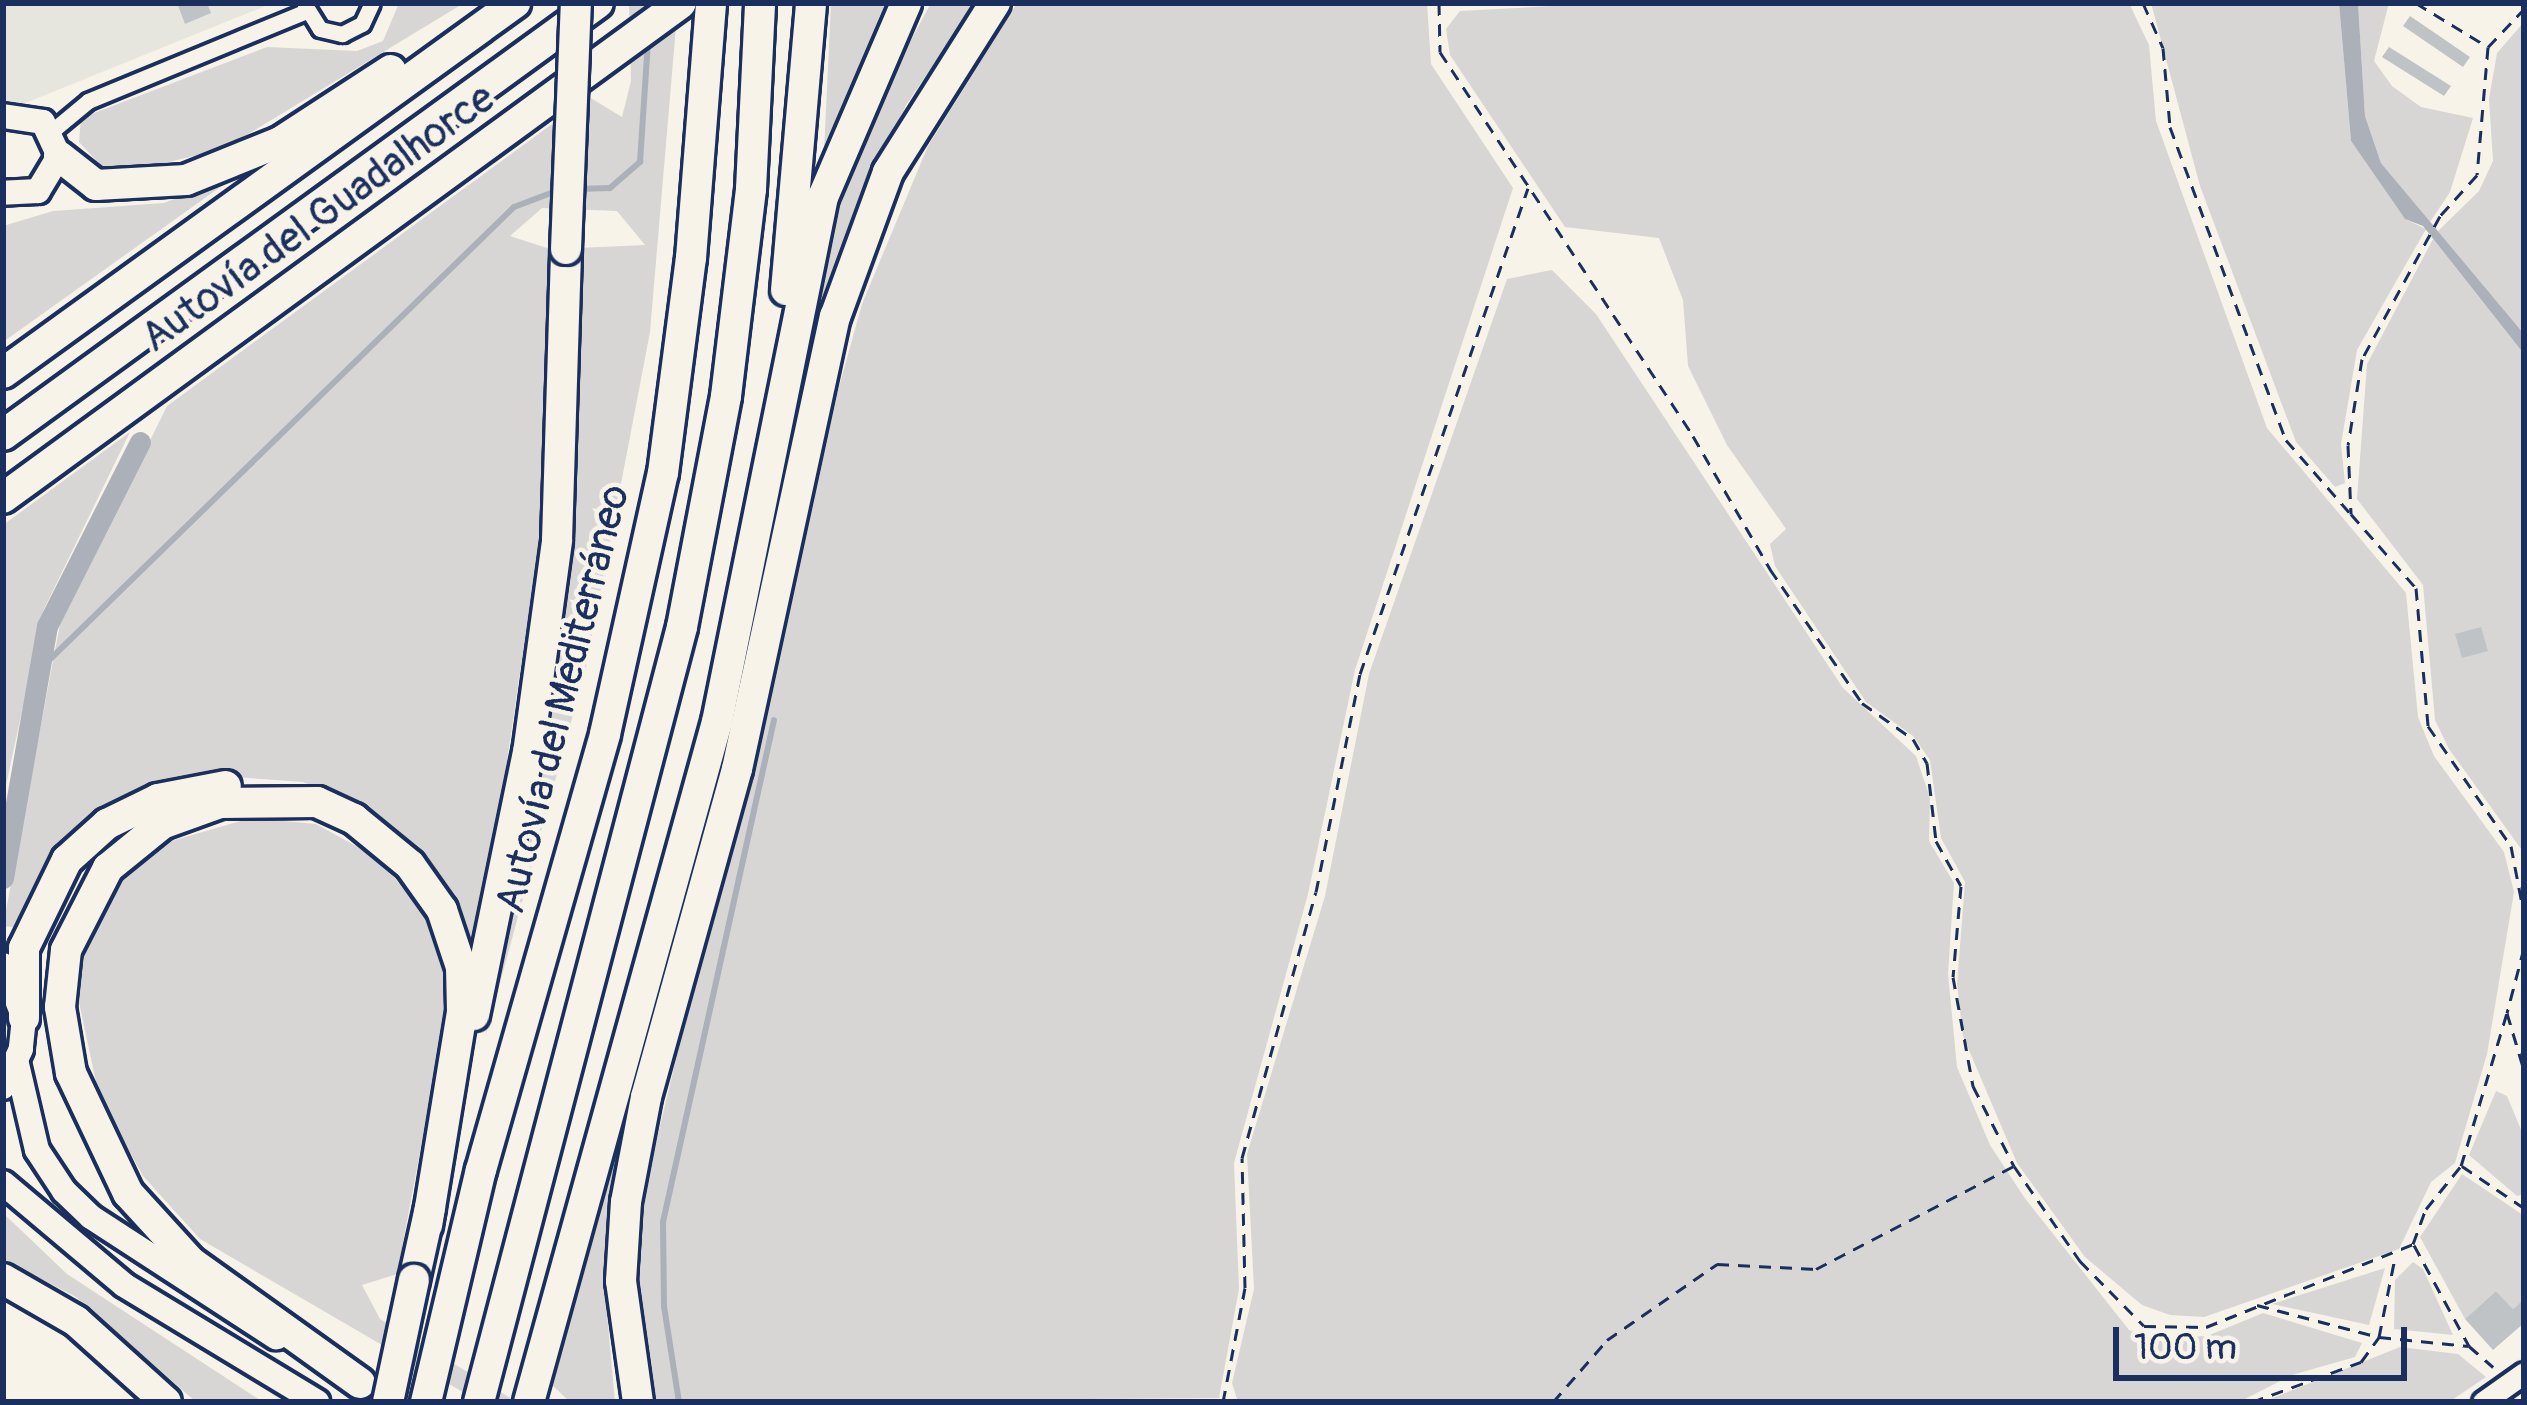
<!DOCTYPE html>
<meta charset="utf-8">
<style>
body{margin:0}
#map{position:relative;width:2527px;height:1405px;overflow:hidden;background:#f7f3e8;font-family:Pangolin,sans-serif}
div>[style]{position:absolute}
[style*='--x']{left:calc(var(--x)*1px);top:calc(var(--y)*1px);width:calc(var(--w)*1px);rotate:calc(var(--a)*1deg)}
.built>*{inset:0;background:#e6e5de}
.green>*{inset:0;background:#d7d6d4}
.water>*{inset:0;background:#acb0b9}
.stream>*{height:6px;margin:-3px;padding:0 3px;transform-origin:3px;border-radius:3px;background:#acb0b9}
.canal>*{height:21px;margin:-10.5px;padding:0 10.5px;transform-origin:10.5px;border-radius:10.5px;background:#acb0b9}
.building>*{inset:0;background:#c0c3c5}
.path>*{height:3px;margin-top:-1.5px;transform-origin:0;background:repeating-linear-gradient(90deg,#1b2f5e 0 12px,transparent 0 21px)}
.roads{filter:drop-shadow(3px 0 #1b2f5e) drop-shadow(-3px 0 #1b2f5e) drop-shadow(0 3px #1b2f5e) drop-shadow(0 -3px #1b2f5e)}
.street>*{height:15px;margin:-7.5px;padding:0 7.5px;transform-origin:7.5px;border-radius:7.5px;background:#f7f3e8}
.secondary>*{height:21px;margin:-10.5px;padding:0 10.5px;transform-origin:10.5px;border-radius:10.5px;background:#f7f3e8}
.primary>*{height:24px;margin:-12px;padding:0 12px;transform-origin:12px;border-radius:12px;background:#f7f3e8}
.highway>*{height:30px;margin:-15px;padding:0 15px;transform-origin:15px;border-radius:15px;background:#f7f3e8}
.bridges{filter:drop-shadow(3px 0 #1b2f5e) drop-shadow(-3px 0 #1b2f5e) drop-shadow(0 3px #1b2f5e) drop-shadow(0 -3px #1b2f5e)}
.highway-bridge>*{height:30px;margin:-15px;padding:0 15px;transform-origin:15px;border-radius:15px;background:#f7f3e8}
span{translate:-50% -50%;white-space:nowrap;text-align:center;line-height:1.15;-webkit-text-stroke:9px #f7f3e8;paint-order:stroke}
.street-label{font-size:42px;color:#1b2f5e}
.frame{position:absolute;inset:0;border:6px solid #1b2f5e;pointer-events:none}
.scale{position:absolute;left:2113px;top:1327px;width:294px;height:54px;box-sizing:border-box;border:6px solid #1b2f5e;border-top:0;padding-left:15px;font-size:36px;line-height:42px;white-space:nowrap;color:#1b2f5e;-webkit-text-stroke:9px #f7f3e8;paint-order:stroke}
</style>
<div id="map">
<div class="built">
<div style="clip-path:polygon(3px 3px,273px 3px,3px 112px)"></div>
</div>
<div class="green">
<div style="clip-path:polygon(399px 3px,464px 3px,225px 148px,133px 171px,105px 170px,79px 142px,81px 118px,267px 47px,357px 51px,383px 41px)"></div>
<div style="clip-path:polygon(629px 3px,678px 3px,650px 332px,586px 667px,485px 1038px,532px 799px,569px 534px,579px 248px,645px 245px,617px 211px,542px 208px,510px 236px,553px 250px,539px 542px,494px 850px,470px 947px,349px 801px,303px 782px,235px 777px,72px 838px,43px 870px,13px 927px,3px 926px,60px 624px,167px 406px,589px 97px,622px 117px,631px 81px)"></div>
<div style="clip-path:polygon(831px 3px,885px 3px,824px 152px)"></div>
<div style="clip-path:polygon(931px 3px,975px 3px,906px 105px,862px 201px,805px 382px,826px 243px,863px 129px)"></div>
<div style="clip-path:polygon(1017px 3px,1427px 3px,1431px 64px,1513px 188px,1355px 670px,1308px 894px,1234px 1163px,1239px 1289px,1219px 1398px,649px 1402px,638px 1359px,636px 1225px,837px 394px,862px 304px,928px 146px)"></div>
<div style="clip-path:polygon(1610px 3px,2129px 3px,2149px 45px,2156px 121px,2267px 428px,2406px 593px,2418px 717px,2434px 756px,2504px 852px,2514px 892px,2487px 1054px,2455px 1163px,2431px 1182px,2399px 1249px,2204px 1317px,2170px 1315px,2142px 1305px,2085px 1257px,2017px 1163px,1963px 1036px,1957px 984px,1965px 882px,1941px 838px,1930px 760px,1913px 736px,1866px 702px,1775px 566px,1770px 544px,1786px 529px,1727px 445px,1688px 366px,1683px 300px,1659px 238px,1565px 227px,1450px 55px,1446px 29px,1460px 11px)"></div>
<div style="clip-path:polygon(2151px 3px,2339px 3px,2351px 141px,2405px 219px,2426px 229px,2357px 350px,2341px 444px,2345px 483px,2335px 487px,2296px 442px,2200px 186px)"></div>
<div style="clip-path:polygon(2358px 3px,2389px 3px,2374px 61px,2392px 86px,2421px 107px,2473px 118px,2450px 192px,2430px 222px,2381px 163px,2365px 116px)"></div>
<div style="clip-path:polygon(2524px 22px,2524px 334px,2438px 231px,2479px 191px,2493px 161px,2489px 99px,2497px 53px)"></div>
<div style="clip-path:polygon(240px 173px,3px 342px,3px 226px,53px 211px,164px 203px)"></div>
<div style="clip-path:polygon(2433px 239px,2524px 354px,2524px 853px,2449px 749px,2435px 720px,2423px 585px,2357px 499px,2367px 364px)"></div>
<div style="clip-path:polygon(1552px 270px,1596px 314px,1843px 688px,1916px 756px,1930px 798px,1929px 841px,1954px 883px,1948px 974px,1957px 1067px,1990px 1145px,2024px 1197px,2129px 1330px,2150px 1339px,2207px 1336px,2263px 1313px,2362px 1343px,2355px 1357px,2292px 1375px,2239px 1402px,1238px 1402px,1232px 1383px,1254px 1289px,1247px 1154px,1325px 896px,1369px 674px,1507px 279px)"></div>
<div style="clip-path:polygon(130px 432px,44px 609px,3px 799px,3px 525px)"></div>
<div style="clip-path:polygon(251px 818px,316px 824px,376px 857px,425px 913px,444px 969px,444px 1025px,397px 1274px,362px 1285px,380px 1319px,517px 1402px,480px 1402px,200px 1239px,143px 1176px,99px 1096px,76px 988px,88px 928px,120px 881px,161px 844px)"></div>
<div style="clip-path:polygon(638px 1067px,612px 1178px,605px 1292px,615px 1402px,570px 1402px,549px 1382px,558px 1335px)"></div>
<div style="clip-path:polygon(2496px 1091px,2507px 1096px,2522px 1132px,2524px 1194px,2517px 1196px,2469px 1155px)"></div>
<div style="clip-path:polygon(2462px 1174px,2523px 1215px,2524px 1299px,2513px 1309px,2496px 1291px,2465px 1319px,2420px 1237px)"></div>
<div style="clip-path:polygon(3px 1213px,67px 1274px,263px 1402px,196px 1402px,76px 1297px,3px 1259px)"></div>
<div style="clip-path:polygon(2413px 1262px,2423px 1269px,2453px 1335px,2394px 1329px,2395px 1280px)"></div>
<div style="clip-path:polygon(2385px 1268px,2369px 1325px,2272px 1304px)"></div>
<div style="clip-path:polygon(2400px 1347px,2458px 1354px,2486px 1377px,2449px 1402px,2263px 1402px)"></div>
</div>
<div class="water">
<div style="clip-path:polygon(2339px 3px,2358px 3px,2365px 116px,2381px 163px,2524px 334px,2524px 354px,2423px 226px,2405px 219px,2351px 141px)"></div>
</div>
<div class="stream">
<div style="--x:578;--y:189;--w:32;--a:-2"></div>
<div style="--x:610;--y:188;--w:40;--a:-41"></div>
<div style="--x:640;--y:162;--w:119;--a:-86.2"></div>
<div style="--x:39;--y:670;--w:663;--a:-44.27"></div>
<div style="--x:514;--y:207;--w:48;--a:-20.7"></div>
<div style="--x:679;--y:1402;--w:97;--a:-98.9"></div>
<div style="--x:664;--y:1306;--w:84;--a:-90.7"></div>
<div style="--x:663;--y:1222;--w:514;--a:-77.53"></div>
</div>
<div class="canal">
<div style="--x:3;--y:878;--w:256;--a:-80.1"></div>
<div style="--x:47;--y:626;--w:206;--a:-63.2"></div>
</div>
<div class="building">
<div style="clip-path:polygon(177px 3px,207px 3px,211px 13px,185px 24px)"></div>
<div style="clip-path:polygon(2410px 16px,2470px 57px,2463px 67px,2403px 26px)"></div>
<div style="clip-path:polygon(2389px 47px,2451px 86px,2444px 96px,2382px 57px)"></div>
<div style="clip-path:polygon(2481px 627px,2488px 651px,2462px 658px,2455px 634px)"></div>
<div style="clip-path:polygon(2496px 1291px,2513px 1309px,2524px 1299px,2524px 1323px,2493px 1350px,2465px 1319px)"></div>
</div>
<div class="path">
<div style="--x:1439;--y:3;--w:49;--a:88.8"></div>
<div style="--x:1440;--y:52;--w:460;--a:56.6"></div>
<div style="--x:1693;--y:436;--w:154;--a:59.9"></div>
<div style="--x:1770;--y:569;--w:163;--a:55.5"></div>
<div style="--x:1862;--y:703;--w:62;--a:35.2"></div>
<div style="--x:1913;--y:739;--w:28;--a:60"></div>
<div style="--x:1927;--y:763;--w:79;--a:83.4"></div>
<div style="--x:1936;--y:841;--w:51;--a:60.9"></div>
<div style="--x:1961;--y:886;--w:91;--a:95"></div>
<div style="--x:1953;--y:977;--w:111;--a:79.6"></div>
<div style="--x:1973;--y:1086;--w:90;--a:62.9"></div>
<div style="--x:2014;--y:1166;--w:116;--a:55.2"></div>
<div style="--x:2080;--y:1261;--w:91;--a:45.4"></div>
<div style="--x:2144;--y:1326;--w:62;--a:0.9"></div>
<div style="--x:2206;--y:1327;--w:223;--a:-21.8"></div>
<div style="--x:2413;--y:1244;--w:37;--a:-70"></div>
<div style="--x:2426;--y:1209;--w:55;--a:-50.9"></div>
<div style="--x:2461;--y:1166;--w:160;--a:-73.3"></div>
<div style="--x:2143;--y:3;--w:49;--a:66"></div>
<div style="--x:2163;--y:48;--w:79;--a:84.9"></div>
<div style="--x:2170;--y:127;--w:334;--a:69.7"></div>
<div style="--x:2286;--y:440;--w:97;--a:48.8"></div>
<div style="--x:2416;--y:3;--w:84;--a:31.4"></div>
<div style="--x:2488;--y:47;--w:52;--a:-46.5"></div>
<div style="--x:2488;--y:47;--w:128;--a:94.9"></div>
<div style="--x:2477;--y:175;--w:55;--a:132.1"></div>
<div style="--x:2440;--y:216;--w:163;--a:118.6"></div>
<div style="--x:2362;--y:359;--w:87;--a:99.2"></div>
<div style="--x:2348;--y:445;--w:69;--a:87.5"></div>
<div style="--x:2351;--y:514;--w:98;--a:48.7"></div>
<div style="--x:2416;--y:588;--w:139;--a:85"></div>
<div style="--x:2428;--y:726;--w:146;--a:55.3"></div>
<div style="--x:2511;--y:846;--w:69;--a:79.2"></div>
<div style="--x:2524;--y:948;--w:67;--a:104.7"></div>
<div style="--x:2507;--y:1013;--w:59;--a:73.4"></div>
<div style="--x:2462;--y:1166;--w:75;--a:34.1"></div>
<div style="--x:2414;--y:1245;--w:115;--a:61.4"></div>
<div style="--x:2257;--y:1305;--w:126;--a:14.7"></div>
<div style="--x:2379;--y:1337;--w:90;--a:5.7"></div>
<div style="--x:2469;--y:1346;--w:32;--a:41"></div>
<div style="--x:1223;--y:1402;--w:116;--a:-79.1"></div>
<div style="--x:1245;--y:1288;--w:130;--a:-91.3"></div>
<div style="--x:1242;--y:1158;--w:276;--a:-74.5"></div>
<div style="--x:1316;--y:892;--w:222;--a:-78.6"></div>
<div style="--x:1360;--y:674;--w:514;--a:-70.93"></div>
<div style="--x:1553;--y:1402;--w:82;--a:-48.9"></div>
<div style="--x:1607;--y:1340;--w:134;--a:-34.6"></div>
<div style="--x:1717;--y:1264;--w:99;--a:2.9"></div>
<div style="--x:1816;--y:1269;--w:223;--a:-27.5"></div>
<div style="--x:2252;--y:1402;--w:116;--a:-20.2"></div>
<div style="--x:2361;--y:1362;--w:31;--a:-54"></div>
<div style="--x:2379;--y:1337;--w:81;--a:-78.6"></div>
</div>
<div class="roads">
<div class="street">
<div style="--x:305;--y:5;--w:28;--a:58"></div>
<div style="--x:320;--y:29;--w:23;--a:13"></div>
<div style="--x:342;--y:34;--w:22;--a:-27"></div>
<div style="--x:362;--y:24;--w:23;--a:-65"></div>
<div style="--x:52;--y:131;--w:47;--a:-39.8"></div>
<div style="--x:88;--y:101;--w:236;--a:-22.4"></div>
</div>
<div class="secondary">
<div style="--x:2483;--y:1402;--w:50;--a:-35.3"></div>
</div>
<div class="primary">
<div style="--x:3;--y:116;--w:40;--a:8.5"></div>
<div style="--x:43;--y:122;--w:38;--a:65"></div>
<div style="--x:59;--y:156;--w:41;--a:121"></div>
<div style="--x:38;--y:191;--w:35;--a:177"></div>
<div style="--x:3;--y:965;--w:57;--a:68.4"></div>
<div style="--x:24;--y:1018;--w:31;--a:96"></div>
<div style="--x:21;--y:1049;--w:42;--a:115.3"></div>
<div style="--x:17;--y:1064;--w:88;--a:76.9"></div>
<div style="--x:37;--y:1150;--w:49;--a:56.6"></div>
<div style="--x:64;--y:1191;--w:37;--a:44"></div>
<div style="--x:91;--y:1217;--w:221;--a:33"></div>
<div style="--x:3;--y:1183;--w:158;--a:40.1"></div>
<div style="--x:124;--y:1285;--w:226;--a:31.2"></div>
</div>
<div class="highway">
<div style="--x:59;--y:156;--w:47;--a:38.1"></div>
<div style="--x:96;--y:185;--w:90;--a:-3.2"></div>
<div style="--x:186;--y:180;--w:101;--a:-22"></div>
<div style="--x:280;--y:142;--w:132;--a:-33"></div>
<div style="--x:786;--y:290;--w:288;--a:-85"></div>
<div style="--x:3;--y:373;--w:632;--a:-35.85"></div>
<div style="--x:3;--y:435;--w:735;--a:-35.98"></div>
<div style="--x:3;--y:498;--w:839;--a:-36.13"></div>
<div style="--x:474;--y:1015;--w:268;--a:-78.4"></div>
<div style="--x:528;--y:753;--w:215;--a:-82.2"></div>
<div style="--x:557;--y:540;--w:291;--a:-88.2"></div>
<div style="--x:24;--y:1018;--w:70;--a:-90"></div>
<div style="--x:24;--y:948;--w:98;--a:-64"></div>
<div style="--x:67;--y:860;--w:54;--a:-42"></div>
<div style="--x:107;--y:824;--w:57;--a:-26.1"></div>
<div style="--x:158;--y:799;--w:69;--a:-10.8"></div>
<div style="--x:3;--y:1279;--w:84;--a:29.9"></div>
<div style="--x:76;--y:1321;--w:121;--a:42"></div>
<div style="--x:414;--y:1280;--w:74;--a:-77.5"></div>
<div style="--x:360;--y:1383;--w:208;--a:-144.4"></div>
<div style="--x:191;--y:1262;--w:93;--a:-132.4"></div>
<div style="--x:128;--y:1193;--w:133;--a:-115.4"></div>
<div style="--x:71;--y:1073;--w:67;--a:-99.5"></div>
<div style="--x:60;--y:1007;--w:57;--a:-84"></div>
<div style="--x:66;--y:950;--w:92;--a:-62.9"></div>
<div style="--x:108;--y:868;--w:70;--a:-39.2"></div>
<div style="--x:162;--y:824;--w:62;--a:-19.9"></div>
<div style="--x:220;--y:803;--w:97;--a:-0.6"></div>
<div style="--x:317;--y:802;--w:41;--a:24.7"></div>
<div style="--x:354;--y:819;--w:72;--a:39.4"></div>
<div style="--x:410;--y:865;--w:55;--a:54.6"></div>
<div style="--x:442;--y:910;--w:60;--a:71.6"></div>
<div style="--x:461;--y:967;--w:45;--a:88.7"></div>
<div style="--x:462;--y:1012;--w:216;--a:99.3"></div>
<div style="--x:426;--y:1402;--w:238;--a:-76.7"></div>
<div style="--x:481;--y:1170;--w:453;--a:-74.1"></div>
<div style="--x:605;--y:734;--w:267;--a:-77.5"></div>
<div style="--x:663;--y:473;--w:217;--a:-82.6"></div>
<div style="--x:691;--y:258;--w:256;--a:-85.5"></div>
<div style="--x:479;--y:1402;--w:801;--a:-75.32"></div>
<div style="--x:682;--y:627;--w:235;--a:-79.2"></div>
<div style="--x:726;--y:396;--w:209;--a:-83.1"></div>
<div style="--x:751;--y:189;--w:186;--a:-87.2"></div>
<div style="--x:529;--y:1402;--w:706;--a:-74.55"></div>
<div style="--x:717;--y:722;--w:536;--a:-78.59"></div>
<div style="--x:823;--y:197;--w:211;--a:-66.8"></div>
<div style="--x:638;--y:1402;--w:122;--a:-98"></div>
<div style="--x:621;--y:1281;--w:79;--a:-86.4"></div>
<div style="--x:626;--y:1202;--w:107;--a:-79.2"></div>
<div style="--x:646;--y:1097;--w:340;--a:-74.5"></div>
<div style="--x:737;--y:769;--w:463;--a:-77.8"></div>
<div style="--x:835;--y:317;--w:154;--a:-69.9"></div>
<div style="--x:888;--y:172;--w:200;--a:-57.7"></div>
</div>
</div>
<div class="bridges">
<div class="highway-bridge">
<div style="--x:566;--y:249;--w:246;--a:-87.7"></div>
<div style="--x:388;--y:1402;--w:125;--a:-78"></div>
</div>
</div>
<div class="street-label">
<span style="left:318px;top:218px;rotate:-36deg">Autovía del Guadalhorce</span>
<span style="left:563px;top:699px;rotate:-76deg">Autovía del Mediterráneo</span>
</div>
<div class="frame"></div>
<div class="scale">100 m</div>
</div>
